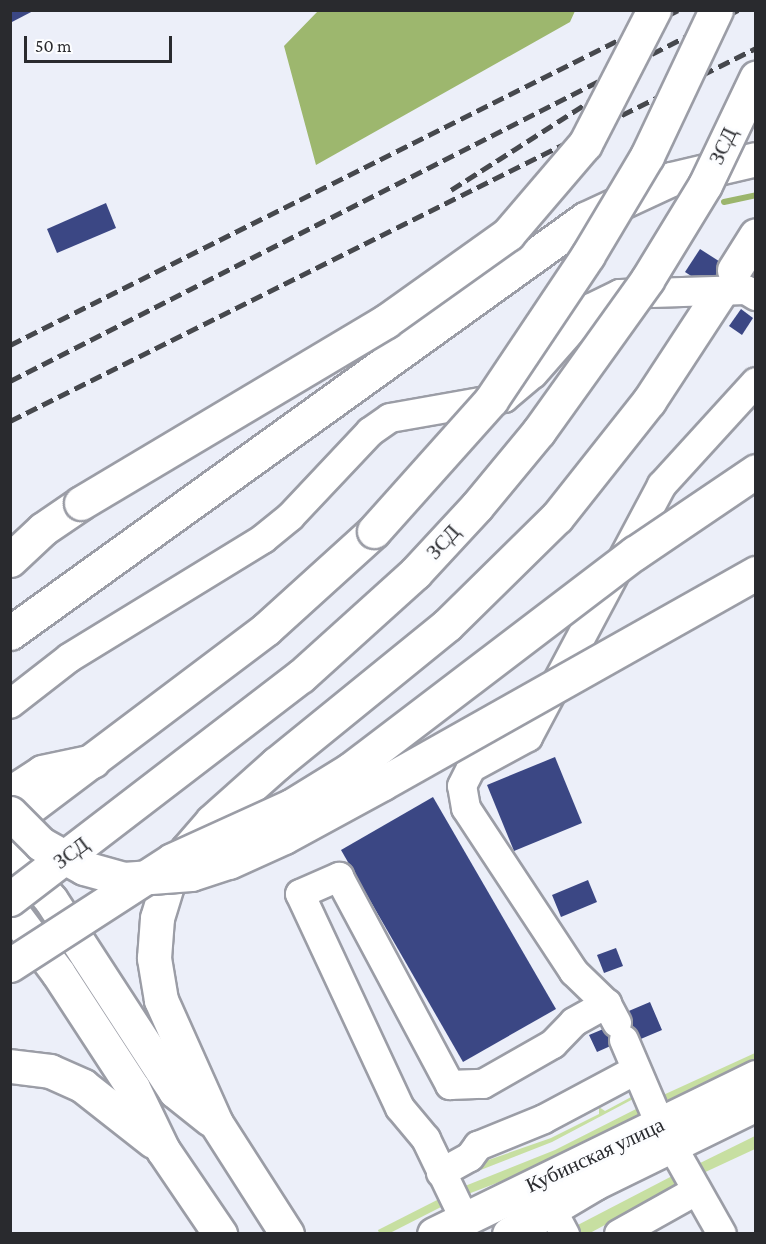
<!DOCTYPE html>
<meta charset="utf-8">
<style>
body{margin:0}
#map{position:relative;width:766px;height:1244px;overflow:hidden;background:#eceff9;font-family:"Crimson Pro",serif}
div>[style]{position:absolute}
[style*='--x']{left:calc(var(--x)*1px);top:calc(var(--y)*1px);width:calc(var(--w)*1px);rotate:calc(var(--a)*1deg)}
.green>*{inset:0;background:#c7dfa1}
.forest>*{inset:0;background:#9db76e}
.stream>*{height:6px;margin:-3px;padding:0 3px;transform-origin:3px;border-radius:3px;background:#9bb56c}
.building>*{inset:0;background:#3b4784}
.roads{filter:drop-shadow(2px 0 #9b9da6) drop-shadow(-2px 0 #9b9da6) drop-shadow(0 2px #9b9da6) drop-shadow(0 -2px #9b9da6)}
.minor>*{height:28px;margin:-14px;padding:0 14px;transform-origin:14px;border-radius:14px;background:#fff}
.major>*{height:33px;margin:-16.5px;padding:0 16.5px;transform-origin:16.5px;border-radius:16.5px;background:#fff}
.highway>*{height:33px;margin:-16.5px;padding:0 16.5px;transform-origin:16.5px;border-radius:16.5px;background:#fff}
.rail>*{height:4.5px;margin-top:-2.25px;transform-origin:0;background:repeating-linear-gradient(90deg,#46484d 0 12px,transparent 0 18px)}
.bridges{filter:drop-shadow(2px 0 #9b9da6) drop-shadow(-2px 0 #9b9da6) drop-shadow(0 2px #9b9da6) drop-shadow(0 -2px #9b9da6)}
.major-bridge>*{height:33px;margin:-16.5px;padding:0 16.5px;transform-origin:16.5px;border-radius:16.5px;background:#fff}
.highway-bridge>*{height:33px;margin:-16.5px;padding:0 16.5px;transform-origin:16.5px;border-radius:16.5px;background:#fff}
span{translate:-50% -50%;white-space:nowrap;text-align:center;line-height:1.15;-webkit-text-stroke:6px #fcfdff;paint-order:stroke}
.street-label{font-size:21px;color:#292a2e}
.frame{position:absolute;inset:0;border:12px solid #292a2e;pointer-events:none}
.scale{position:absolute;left:24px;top:36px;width:148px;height:27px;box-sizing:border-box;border:3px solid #292a2e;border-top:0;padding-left:8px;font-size:18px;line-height:21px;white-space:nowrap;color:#292a2e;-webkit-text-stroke:4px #fcfdff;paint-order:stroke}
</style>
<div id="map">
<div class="green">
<div style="clip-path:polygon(755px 1053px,755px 1064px,673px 1102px,661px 1096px)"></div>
<div style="clip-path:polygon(633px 1096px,637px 1097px,552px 1142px,455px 1180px,477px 1164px,551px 1138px,599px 1114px,599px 1107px,605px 1111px)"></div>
<div style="clip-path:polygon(642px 1106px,640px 1119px,560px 1159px,468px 1194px,460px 1188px,555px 1150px)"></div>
<div style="clip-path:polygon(755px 1136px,755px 1149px,699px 1175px,694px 1166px)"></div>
<div style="clip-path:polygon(664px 1162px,671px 1165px,567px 1220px,568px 1213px)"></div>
<div style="clip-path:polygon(676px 1174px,681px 1184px,590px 1233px,576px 1233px,572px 1228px)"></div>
<div style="clip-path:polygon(443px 1197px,443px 1206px,390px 1233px,379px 1233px,378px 1230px)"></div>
</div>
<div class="forest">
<div style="clip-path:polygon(318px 11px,318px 10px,575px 11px,570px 22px,316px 165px,284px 46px)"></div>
</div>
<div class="stream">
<div style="--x:724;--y:202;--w:33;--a:-12"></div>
</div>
<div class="building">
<div style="clip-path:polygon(10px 10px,35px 10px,10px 23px)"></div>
<div style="clip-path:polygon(106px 203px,116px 228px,57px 253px,47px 229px)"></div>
<div style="clip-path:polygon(700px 249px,750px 281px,735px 304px,685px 272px)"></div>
<div style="clip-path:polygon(741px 309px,753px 318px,742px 335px,729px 326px)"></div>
<div style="clip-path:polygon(555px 757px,582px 823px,514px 851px,487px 785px)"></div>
<div style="clip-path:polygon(433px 797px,556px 1009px,463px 1062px,341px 850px)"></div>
<div style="clip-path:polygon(588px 880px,597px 902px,561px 917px,552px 895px)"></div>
<div style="clip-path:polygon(616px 948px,623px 966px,604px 973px,597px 955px)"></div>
<div style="clip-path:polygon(650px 1002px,662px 1030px,636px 1041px,633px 1036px,597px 1052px,589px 1035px,627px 1019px,624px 1013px)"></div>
</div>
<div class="roads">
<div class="minor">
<div style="--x:10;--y:704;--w:75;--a:-37.9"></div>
<div style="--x:69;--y:658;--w:228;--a:-31.5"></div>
<div style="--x:263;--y:539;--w:35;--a:-39"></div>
<div style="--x:290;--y:517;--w:117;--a:-46.7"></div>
<div style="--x:370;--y:432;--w:24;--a:-35"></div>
<div style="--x:390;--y:418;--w:116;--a:-10"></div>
<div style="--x:504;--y:398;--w:38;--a:-40"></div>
<div style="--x:533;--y:374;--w:88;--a:-48.7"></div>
<div style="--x:591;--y:308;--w:32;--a:-26"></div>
<div style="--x:620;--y:294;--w:126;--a:-1.8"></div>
<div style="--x:746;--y:290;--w:12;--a:31"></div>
<div style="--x:617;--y:1023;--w:21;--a:-118"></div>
<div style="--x:607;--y:1004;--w:46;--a:-135.9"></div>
<div style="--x:574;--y:972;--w:196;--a:-123.4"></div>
<div style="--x:466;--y:808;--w:22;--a:-100"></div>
<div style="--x:462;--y:786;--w:20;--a:-63"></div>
<div style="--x:471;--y:768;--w:65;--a:-28.5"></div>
<div style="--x:528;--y:737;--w:285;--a:-62"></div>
<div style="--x:662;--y:485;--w:139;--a:-47.6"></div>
<div style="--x:624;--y:1040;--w:91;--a:66.8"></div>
<div style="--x:671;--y:1144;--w:103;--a:60.5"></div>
<div style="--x:441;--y:1173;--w:33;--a:-29"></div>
<div style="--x:470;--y:1157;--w:14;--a:-54"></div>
<div style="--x:478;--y:1146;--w:71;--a:-22.2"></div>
<div style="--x:544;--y:1119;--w:104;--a:-28"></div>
<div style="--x:551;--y:1208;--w:30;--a:62"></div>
<div style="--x:464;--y:1218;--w:88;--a:-115.7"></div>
<div style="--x:426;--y:1139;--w:40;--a:-130"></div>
<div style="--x:400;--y:1108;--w:236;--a:-115"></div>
<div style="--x:300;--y:894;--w:43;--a:-23.6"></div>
<div style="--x:339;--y:877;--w:236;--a:61.9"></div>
<div style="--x:450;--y:1085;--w:33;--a:-2"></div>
<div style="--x:483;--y:1084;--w:81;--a:-29.7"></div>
<div style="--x:553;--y:1044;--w:30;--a:-46"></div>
<div style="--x:574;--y:1022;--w:38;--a:-29"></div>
<div style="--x:619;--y:1234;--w:88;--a:-29.2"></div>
</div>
<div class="major">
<div style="--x:734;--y:270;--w:41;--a:-57.8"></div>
<div style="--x:10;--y:560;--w:45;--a:-43.2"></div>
<div style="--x:43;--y:529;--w:46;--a:-34.4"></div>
<div style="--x:10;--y:633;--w:709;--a:-35.75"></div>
<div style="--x:585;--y:219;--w:95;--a:-24.9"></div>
<div style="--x:671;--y:179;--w:87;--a:-13.2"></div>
<div style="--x:10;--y:793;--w:38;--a:-33"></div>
<div style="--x:42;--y:772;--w:52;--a:-12.2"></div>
<div style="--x:10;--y:852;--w:63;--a:49.5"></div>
<div style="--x:51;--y:900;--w:228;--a:57"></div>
<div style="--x:175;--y:1091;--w:45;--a:38.7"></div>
<div style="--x:10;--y:909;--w:80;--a:53.1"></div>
<div style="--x:58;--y:973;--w:137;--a:56.9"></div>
<div style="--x:133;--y:1088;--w:69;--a:64.2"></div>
<div style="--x:163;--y:1150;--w:102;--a:55.8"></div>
<div style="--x:10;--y:1066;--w:40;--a:7.1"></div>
<div style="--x:50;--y:1071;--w:36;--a:24"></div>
<div style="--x:83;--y:1086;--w:89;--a:38.2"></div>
<div style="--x:287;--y:1234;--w:132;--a:-122.6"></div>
<div style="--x:216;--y:1123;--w:135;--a:-114.1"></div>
<div style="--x:161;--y:1000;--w:43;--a:-99.5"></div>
<div style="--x:154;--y:958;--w:40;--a:-85.7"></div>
<div style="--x:157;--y:918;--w:34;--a:-73"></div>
<div style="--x:167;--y:885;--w:40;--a:-60.3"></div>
<div style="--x:187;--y:850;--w:38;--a:-49"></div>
<div style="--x:212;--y:821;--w:86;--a:-41.7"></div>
<div style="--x:276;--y:764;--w:220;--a:-39.1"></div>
<div style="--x:447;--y:625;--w:154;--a:-44.5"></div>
<div style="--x:557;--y:517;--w:148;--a:-51.6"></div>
<div style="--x:649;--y:401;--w:128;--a:-56.8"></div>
<div style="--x:434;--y:1234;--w:358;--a:-26"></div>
<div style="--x:509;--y:1234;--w:100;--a:-30.7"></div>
<div style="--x:595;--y:1183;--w:179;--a:-26.1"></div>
</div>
<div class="highway">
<div style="--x:10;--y:822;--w:321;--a:-37"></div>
<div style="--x:266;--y:629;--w:146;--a:-42.2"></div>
</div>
</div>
<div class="rail">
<div style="--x:451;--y:190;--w:228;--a:-32.6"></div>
<div style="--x:10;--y:345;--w:747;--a:-26.63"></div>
<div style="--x:10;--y:381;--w:817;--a:-27"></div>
<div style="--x:10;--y:421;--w:834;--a:-26.57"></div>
</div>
<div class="bridges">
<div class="major-bridge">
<div style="--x:81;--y:503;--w:355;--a:-30.8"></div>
<div style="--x:386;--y:321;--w:150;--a:-35.5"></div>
<div style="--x:508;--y:234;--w:118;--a:-49.5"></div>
<div style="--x:585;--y:144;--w:151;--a:-62.8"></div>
<div style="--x:10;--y:813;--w:44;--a:45"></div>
<div style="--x:41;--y:844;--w:49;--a:29.2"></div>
<div style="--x:84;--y:868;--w:41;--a:15.4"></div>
<div style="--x:124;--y:879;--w:67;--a:-4.3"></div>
<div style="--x:191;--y:874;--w:40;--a:-18"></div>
<div style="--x:229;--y:862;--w:60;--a:-24.4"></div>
<div style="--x:284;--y:837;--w:113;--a:-28.6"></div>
<div style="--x:383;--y:783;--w:428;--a:-29.4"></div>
<div style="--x:10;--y:965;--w:193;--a:-32.9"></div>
<div style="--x:172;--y:860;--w:131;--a:-24.4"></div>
<div style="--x:291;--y:806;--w:70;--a:-31.7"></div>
<div style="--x:351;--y:769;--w:357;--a:-37.3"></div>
<div style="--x:635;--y:553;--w:146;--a:-34.1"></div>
</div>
<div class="highway-bridge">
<div style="--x:374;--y:531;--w:176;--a:-48.2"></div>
<div style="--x:491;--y:400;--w:174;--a:-56.2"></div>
<div style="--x:588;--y:255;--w:115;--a:-59.2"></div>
<div style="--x:647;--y:156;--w:161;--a:-64.7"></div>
<div style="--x:10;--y:899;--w:367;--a:-37.5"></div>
<div style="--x:301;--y:676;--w:154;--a:-42.1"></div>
<div style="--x:415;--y:573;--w:91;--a:-47.2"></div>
<div style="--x:477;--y:506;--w:97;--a:-50.4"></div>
<div style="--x:539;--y:431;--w:186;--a:-54.4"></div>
<div style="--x:647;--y:280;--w:111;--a:-58.6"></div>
<div style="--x:705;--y:185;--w:119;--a:-64.5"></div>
</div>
</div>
<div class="street-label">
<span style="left:723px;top:146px;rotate:-65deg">ЗСД</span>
<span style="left:443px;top:542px;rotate:-48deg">ЗСД</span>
<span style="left:71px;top:853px;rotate:-37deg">ЗСД</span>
<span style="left:595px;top:1155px;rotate:-25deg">Кубинская улица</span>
</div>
<div class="frame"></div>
<div class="scale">50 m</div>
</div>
